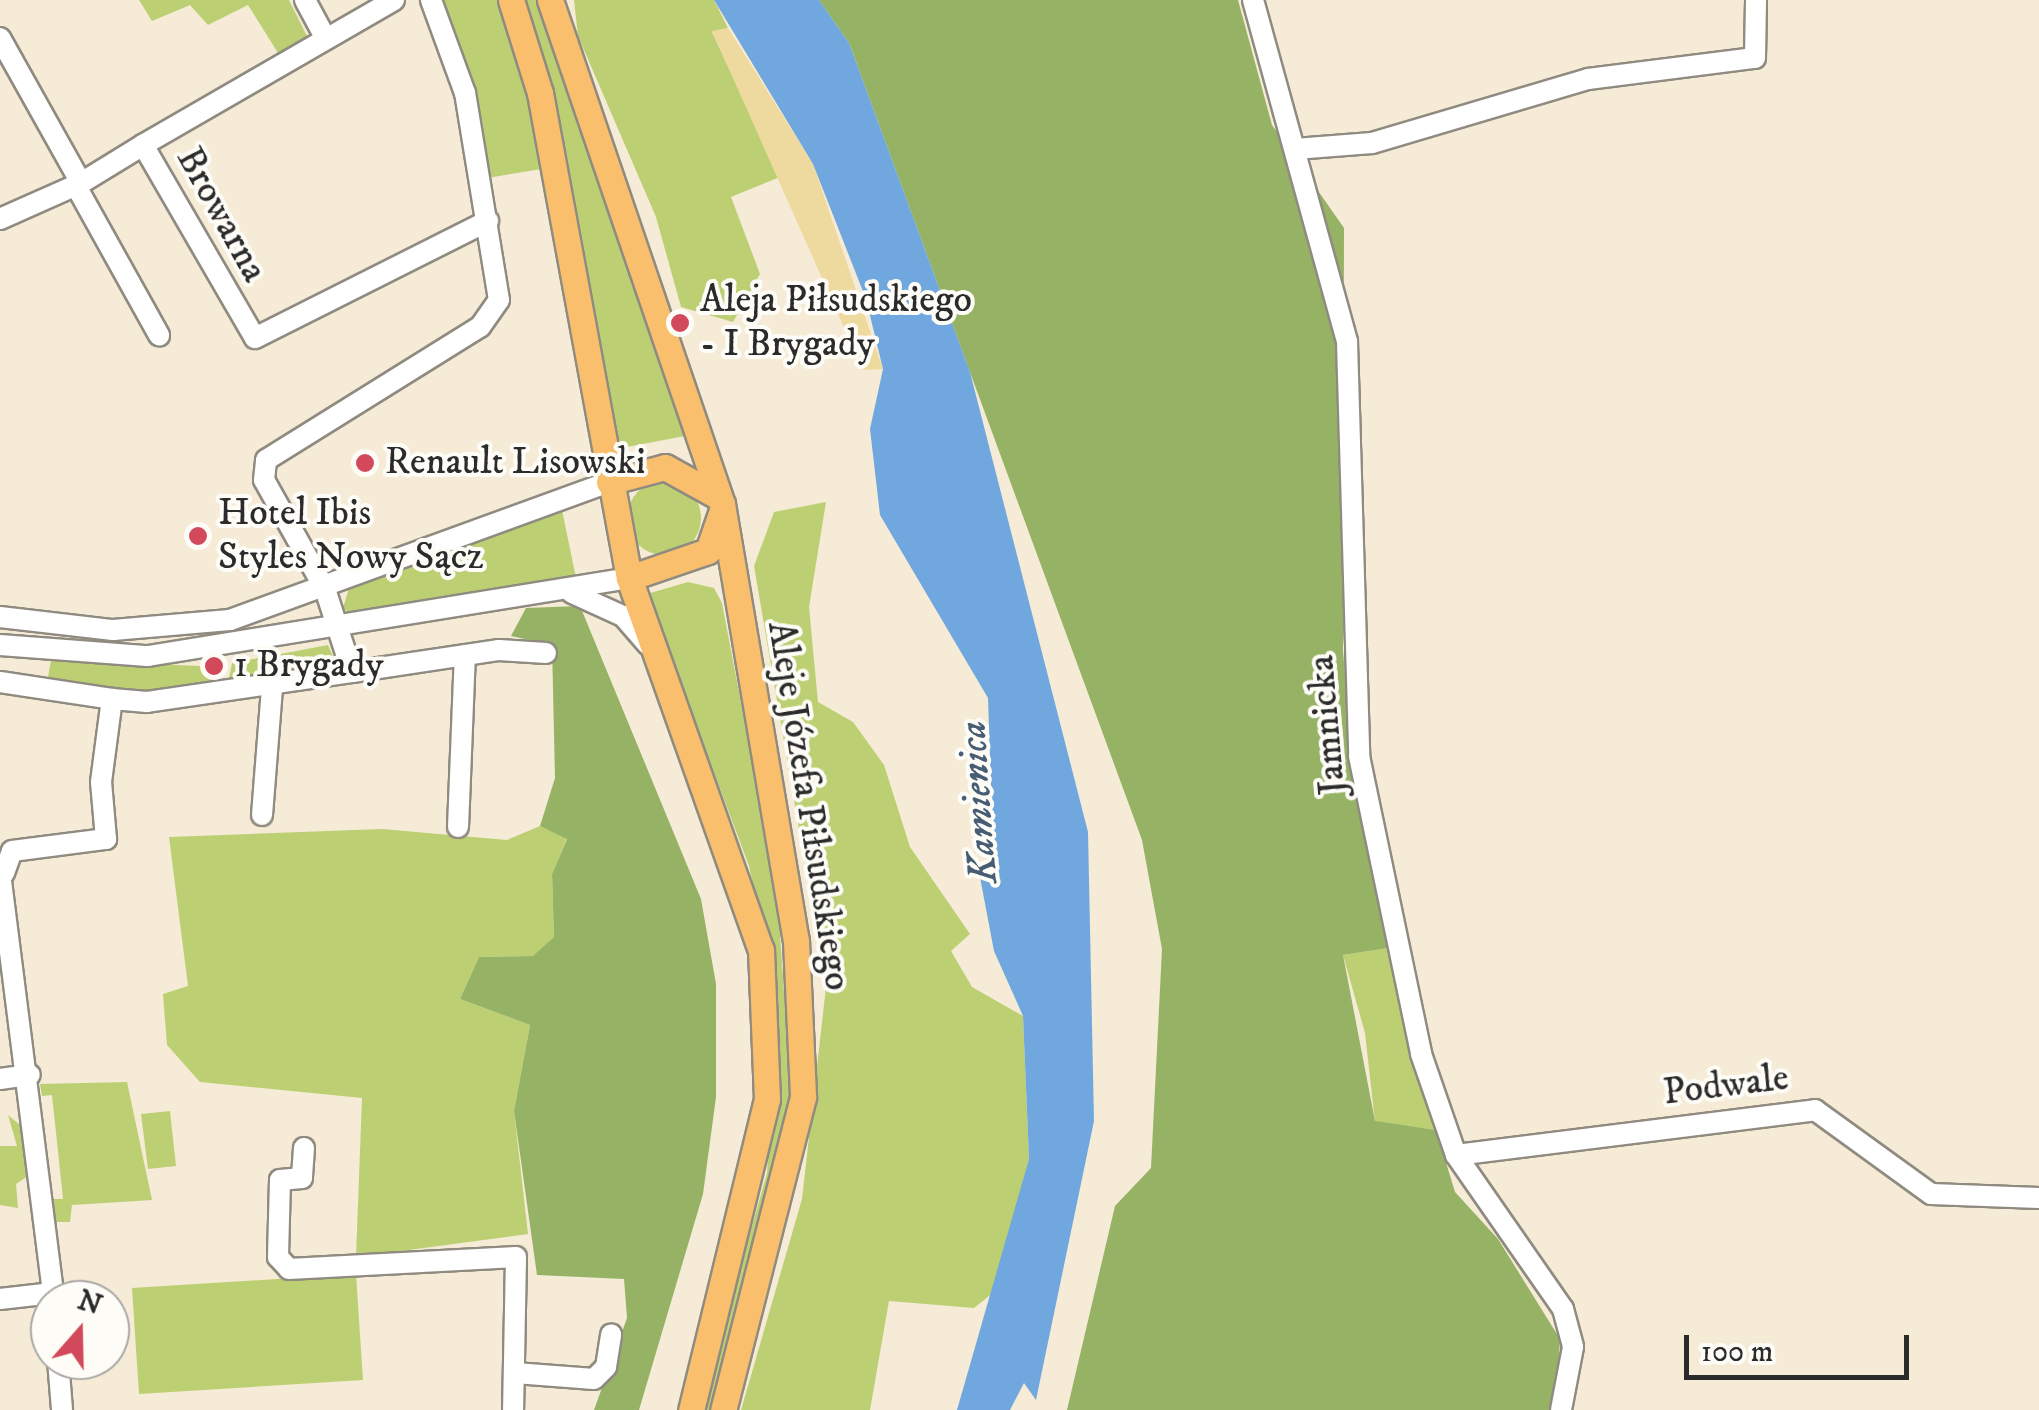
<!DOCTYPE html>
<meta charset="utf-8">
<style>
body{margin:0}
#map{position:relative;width:2039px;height:1410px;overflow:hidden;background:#f5ebd6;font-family:"IM FELL DW Pica",serif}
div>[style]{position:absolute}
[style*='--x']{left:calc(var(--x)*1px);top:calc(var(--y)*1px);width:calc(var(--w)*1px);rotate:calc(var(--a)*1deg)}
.green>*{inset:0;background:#bcd073}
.round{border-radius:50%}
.forest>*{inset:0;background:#95b265}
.sand>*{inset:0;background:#eeda9e}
.water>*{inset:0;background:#70a7de}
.roads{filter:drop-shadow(2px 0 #908b80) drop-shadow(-2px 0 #908b80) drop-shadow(0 2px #908b80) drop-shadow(0 -2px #908b80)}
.minor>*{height:20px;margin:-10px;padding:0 10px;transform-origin:10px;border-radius:10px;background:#fff}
.major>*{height:25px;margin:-12.5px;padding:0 12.5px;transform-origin:12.5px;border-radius:12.5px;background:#f9bf6d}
.dots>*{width:28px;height:28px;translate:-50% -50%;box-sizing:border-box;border:5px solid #fdfcf7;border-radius:50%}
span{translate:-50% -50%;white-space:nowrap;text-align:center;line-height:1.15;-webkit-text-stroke:8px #fdfcf7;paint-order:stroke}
.street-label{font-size:38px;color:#2b2b2b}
.poi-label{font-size:38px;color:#2b2b2b}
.left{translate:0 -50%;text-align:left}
.water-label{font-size:40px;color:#475d73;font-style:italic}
.north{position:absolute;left:30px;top:1280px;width:100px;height:100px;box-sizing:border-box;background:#fdfcf7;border:2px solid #a9a8a5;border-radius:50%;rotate:20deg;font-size:28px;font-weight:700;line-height:40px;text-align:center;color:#2b2b2b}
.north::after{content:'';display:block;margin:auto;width:35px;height:45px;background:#d1495b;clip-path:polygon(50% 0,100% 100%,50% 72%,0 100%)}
.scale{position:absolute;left:1684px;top:1335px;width:225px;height:45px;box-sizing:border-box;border:5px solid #2b2b2b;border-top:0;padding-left:12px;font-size:30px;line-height:35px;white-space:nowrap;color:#2b2b2b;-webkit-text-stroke:8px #fdfcf7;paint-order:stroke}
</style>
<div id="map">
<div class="green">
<div style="clip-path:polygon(139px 0,289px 0,308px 38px,278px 53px,248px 5px,208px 25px,190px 5px,152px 21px)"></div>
<div style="clip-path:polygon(428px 0,506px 0,553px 167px,481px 179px)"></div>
<div style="clip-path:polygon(520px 0,537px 0,685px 436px,616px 449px,549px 88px)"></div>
<div style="clip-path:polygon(574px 0,714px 0,728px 28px,712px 32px,780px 177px,731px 197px,760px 274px,733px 322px,681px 307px,656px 217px,578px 36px)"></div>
<div class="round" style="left:627px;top:481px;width:74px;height:74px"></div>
<div style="clip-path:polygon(826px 502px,809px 607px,818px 702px,853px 722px,884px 765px,910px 847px,970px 934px,951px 951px,972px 987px,1023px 1016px,1029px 1159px,994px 1292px,974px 1308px,889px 1301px,870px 1410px,741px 1410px,802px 1199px,826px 987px,754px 566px,774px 512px)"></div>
<div style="clip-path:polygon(562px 510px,576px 578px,353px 616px,343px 608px,349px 588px)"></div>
<div style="clip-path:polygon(688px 582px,714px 588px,722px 603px,777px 892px,791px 1091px,782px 1165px,713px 1410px,700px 1410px,767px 1173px,777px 998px,749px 866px,647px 594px)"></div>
<div style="clip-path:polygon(328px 645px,337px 666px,228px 684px,232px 663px)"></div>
<div style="clip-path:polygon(51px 660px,201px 666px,219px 669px,222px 686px,135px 693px,47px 683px)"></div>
<div style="clip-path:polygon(540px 826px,567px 838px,552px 874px,554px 937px,534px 956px,479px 957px,460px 999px,530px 1025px,514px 1111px,528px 1234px,356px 1257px,362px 1098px,200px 1082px,167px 1045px,163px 994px,188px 986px,169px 837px,382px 829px,507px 840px)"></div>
<div style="clip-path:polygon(1388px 948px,1405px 1014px,1436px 1130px,1375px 1122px,1365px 1033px,1343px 955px)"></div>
<div style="clip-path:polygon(127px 1082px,152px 1200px,72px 1205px,70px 1222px,55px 1222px,51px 1199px,63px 1199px,52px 1095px,42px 1096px,40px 1084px)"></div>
<div style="clip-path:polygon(170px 1111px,176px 1166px,148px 1169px,141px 1114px)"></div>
<div style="clip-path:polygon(8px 1115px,27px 1131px,31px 1174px,16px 1184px,18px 1208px,0 1205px,0 1146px,17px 1146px)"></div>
<div style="clip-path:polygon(356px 1274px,363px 1380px,139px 1394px,132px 1288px)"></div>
</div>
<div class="forest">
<div style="clip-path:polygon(819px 0,1238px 0,1272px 125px,1344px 228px,1343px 651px,1355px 792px,1388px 948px,1343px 955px,1375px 1121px,1436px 1130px,1455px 1192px,1498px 1239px,1560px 1339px,1556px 1410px,1067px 1410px,1115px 1206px,1151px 1168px,1162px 949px,1142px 840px,849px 43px)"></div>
<div style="clip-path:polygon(580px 606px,701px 899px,716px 984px,716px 1097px,703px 1194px,639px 1410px,594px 1410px,627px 1318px,624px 1279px,537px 1275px,514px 1111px,530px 1025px,460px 999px,479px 957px,533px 956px,554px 937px,552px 874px,567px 839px,540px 826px,555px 778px,552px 645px,511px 636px,526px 608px)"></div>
</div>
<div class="sand">
<div style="clip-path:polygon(728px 28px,813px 164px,883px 369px,863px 370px,712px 31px)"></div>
</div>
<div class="water">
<div style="clip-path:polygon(714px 0,819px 0,849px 43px,970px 372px,1088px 832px,1094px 1121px,1036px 1400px,1024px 1383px,1010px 1410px,957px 1410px,1029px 1159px,1023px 1016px,994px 951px,979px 872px,993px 848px,988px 698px,880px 515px,870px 429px,883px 369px,866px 299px,813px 164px)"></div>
</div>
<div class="roads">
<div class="minor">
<div style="--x:305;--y:0;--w:44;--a:61.7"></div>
<div style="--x:394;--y:0;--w:290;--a:150"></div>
<div style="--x:143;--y:145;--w:223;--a:59.9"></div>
<div style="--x:255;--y:338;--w:261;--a:-26.7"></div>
<div style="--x:1253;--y:0;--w:355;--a:74.6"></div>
<div style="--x:1347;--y:342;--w:414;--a:88.3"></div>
<div style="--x:1359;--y:756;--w:304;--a:78.2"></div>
<div style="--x:1421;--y:1054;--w:107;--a:70.9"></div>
<div style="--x:1456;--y:1155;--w:188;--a:55.2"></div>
<div style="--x:1563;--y:1309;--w:39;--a:75"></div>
<div style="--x:1573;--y:1347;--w:64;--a:100.8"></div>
<div style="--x:0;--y:38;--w:166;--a:60.8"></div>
<div style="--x:81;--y:183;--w:73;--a:-31.5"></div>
<div style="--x:1295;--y:149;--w:77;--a:-4.5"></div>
<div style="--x:1372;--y:143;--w:225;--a:-16.5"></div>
<div style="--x:1588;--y:79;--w:168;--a:-7.2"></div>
<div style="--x:1755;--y:58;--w:58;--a:-89"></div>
<div style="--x:76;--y:186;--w:171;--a:60.9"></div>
<div style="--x:0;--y:219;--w:89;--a:-24"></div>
<div style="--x:572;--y:593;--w:56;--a:24.3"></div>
<div style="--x:623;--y:616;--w:38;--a:49"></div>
<div style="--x:0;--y:617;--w:114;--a:6.6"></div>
<div style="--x:113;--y:630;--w:117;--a:-4.9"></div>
<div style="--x:230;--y:620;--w:403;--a:-20"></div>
<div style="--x:0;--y:645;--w:148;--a:4.3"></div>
<div style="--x:148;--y:656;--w:487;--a:-9.2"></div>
<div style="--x:352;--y:672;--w:149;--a:-8.5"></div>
<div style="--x:499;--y:650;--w:47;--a:3.7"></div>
<div style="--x:0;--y:682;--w:113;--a:8.6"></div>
<div style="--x:262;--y:815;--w:128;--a:-85.5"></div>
<div style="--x:458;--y:827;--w:172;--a:-87.7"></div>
<div style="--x:0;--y:873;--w:430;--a:82.8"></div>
<div style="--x:4;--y:873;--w:23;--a:-70"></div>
<div style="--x:12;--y:851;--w:95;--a:-7.3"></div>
<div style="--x:106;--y:839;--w:57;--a:-95"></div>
<div style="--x:101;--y:782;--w:84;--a:-82.5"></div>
<div style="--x:112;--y:699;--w:35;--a:5"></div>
<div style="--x:147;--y:702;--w:207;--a:-8.3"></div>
<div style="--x:352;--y:672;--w:87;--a:-108"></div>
<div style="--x:325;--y:589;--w:125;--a:-119.2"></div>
<div style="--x:264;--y:480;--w:20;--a:-84"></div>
<div style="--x:266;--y:460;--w:252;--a:-31.9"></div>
<div style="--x:480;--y:327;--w:33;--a:-55"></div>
<div style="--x:499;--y:300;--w:210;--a:-99.3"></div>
<div style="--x:465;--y:93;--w:99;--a:-110.1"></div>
<div style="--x:0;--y:1079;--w:30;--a:-8"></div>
<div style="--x:304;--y:1148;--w:30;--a:94"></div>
<div style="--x:302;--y:1178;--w:22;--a:175"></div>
<div style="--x:280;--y:1180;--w:77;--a:91.5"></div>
<div style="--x:278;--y:1257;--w:16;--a:47"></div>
<div style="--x:289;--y:1269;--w:227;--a:-3"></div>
<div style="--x:516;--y:1257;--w:153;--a:91.1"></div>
<div style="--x:1456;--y:1155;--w:362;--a:-7.1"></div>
<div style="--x:1815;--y:1110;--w:143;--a:35.9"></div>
<div style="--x:1931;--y:1194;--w:108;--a:2.1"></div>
<div style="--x:0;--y:1299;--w:53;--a:-6.5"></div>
<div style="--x:58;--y:1360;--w:50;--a:85.4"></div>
<div style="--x:515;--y:1373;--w:79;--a:4.3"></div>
<div style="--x:594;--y:1379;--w:17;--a:-45"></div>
<div style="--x:606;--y:1367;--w:33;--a:-81"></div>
</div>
<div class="major">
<div style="--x:511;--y:0;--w:97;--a:72.7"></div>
<div style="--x:540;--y:93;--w:493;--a:79.6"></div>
<div style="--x:629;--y:578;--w:395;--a:70.5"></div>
<div style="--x:761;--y:950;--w:149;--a:87.7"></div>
<div style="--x:767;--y:1099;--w:320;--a:103.7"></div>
<div style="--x:550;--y:0;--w:533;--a:71.16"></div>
<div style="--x:722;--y:504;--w:443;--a:80.4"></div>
<div style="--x:796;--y:941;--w:156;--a:87.4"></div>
<div style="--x:803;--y:1097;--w:323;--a:104.3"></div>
<div style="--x:609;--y:482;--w:58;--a:-15"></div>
<div style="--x:665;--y:467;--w:60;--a:29.1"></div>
<div style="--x:629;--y:578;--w:83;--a:-18.9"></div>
<div style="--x:708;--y:551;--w:39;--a:-71"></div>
</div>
</div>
<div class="dots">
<div style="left:680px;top:323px;background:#d1495b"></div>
<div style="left:365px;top:463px;background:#d1495b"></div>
<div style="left:198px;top:536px;background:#d1495b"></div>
<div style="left:214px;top:666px;background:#d1495b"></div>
</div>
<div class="street-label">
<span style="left:221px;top:215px;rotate:61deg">Browarna</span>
<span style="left:1328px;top:725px;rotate:-95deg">Jamnicka</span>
<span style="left:808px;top:806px;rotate:81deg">Aleje Józefa Piłsudskiego</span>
<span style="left:1726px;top:1086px;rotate:-7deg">Podwale</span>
</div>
<div class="poi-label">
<span class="left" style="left:700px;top:323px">Aleja Piłsudskiego<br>- I Brygady</span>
<span class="left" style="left:385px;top:463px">Renault Lisowski</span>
<span class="left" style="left:218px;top:536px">Hotel Ibis<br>Styles Nowy Sącz</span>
<span class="left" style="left:234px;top:666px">1 Brygady</span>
</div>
<div class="water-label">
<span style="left:979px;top:802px;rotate:-94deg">Kamienica</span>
</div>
<div class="north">N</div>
<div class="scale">100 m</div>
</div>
